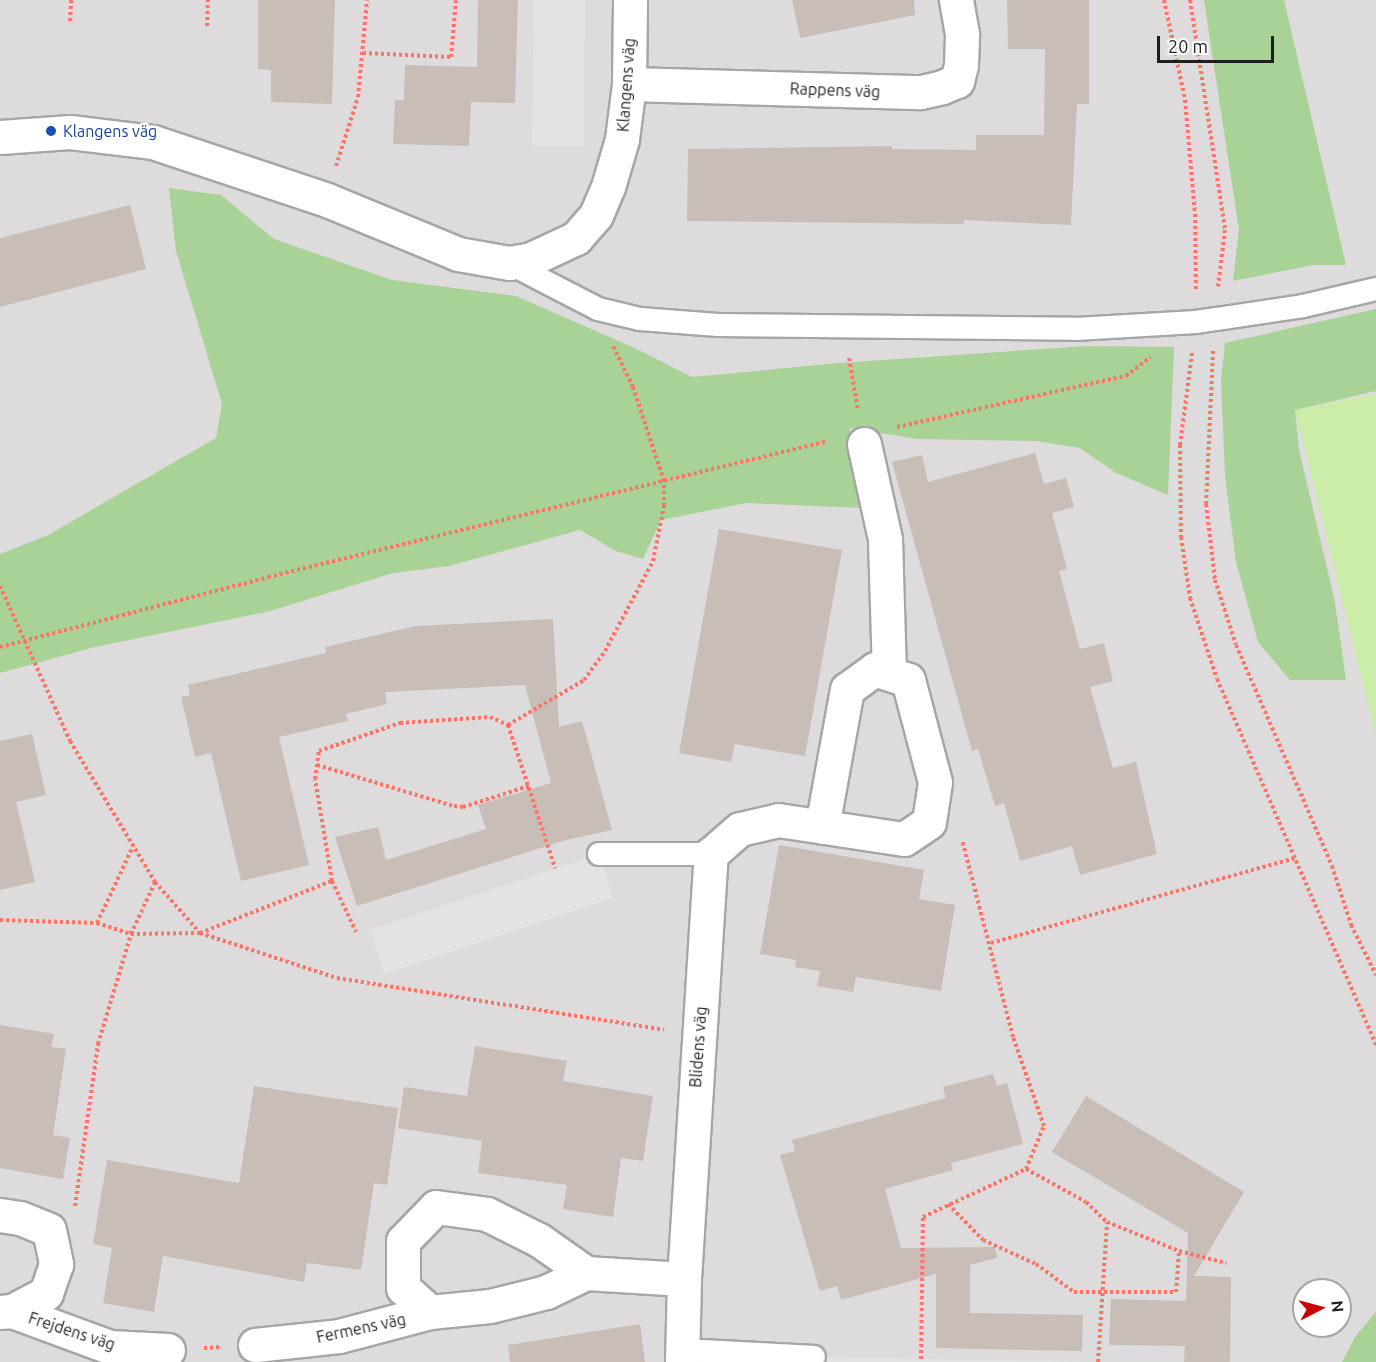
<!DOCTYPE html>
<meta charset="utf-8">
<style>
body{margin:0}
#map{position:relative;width:1376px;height:1362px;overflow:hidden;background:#f0ece4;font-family:Ubuntu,sans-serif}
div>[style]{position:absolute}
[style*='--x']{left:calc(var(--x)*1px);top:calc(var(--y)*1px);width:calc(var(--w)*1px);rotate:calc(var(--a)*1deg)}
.residential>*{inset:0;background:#dddbdb}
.grass>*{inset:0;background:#cbeda7}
.forest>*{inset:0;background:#a9d296}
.parking>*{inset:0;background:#e3e3e3}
.building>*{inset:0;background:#c8beb7}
.path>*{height:4px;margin-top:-2px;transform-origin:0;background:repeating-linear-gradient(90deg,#ff7366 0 3px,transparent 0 6px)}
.roads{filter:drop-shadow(2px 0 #a6a6a6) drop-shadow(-2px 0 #a6a6a6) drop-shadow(0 2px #a6a6a6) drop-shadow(0 -2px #a6a6a6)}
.lane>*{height:22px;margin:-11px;padding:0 11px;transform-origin:11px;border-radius:11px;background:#fff}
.street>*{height:33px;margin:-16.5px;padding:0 16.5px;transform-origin:16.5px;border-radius:16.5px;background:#fff}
.dots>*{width:16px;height:16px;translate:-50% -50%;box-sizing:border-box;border:3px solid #fff;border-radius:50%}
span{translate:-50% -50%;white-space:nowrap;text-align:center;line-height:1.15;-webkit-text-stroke:5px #fff;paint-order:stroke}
.street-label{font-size:16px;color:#1f1f1f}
.transit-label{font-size:16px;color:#164399}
.left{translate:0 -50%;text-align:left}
.north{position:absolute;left:1292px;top:1278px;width:60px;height:60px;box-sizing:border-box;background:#fff;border:2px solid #a5a5a5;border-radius:50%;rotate:84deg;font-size:16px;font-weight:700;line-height:24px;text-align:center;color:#1f1f1f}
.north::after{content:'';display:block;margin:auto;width:21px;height:27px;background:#cd0004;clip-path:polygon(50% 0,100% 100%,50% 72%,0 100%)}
.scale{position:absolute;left:1157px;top:36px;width:117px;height:27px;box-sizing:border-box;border:3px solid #1f1f1f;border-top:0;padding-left:8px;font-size:18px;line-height:21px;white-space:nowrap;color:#1f1f1f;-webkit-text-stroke:4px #fff;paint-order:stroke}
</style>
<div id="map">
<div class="residential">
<div style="clip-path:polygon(evenodd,0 0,1376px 0,1376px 1362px,0 1362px,0 0,1304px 1290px,1340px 1290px,1340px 1326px,1304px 1326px,1304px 1290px)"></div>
</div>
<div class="grass">
<div style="clip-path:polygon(1376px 394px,1376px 736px,1295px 410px)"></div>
</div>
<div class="forest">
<div style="clip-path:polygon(1204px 0,1284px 0,1346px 265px,1313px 265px,1233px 281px,1239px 230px)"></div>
<div style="clip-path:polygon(169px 188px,221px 195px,274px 239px,392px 280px,516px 296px,639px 350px,692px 377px,839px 363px,1087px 346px,1174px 347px,1168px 495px,1116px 473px,1080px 448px,1036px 441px,917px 439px,850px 428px,863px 508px,746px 503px,661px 520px,643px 559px,616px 551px,580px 530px,449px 566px,393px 573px,270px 611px,95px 647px,0 673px,0 554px,48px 535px,216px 438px,222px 404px,176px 251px)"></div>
<div style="clip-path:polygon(1376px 309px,1376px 391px,1295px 410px,1299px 450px,1335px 602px,1346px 680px,1290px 680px,1258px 642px,1236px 562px,1225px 476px,1221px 380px,1225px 343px)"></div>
<div style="clip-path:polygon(1376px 1312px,1376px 1362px,1342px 1362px,1355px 1337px)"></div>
</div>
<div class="parking">
<div style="clip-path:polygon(534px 0,585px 0,584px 146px,532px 146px)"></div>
<div style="clip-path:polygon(599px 854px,613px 898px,384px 974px,370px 930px)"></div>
<div style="clip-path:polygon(814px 1357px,1109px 1362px,814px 1362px)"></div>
</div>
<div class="building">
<div style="clip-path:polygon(258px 0,335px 0,332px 104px,271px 102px,271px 70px,258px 69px)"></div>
<div style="clip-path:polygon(478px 0,518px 0,515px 103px,471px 102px,469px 146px,393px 144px,395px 100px,404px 100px,405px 65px,477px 67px)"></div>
<div style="clip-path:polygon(792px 0,914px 0,915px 15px,800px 38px)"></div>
<div style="clip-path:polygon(1007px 0,1089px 0,1089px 104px,1077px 104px,1071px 225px,964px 220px,964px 224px,687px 221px,688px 149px,892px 146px,892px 149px,976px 150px,976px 135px,1044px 135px,1045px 49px,1008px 49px)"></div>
<div style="clip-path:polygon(130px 205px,146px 269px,0 307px,0 238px)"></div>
<div style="clip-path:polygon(1035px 453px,1044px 484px,1066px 478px,1074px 507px,1052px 513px,1067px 569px,1059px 571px,1080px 649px,1104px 643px,1113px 681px,1090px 687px,1113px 768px,1136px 762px,1157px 854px,1080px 875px,1072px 846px,1020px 861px,1004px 803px,995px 806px,978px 749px,972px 751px,892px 462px,922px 455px,928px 482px)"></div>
<div style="clip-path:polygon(719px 529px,842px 550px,805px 756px,735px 744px,731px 762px,679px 753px)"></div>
<div style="clip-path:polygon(553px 619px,559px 727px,582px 721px,612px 830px,566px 840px,357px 906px,335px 837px,378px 827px,386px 860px,486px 829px,478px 805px,551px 783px,525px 685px,385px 692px,387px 704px,346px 714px,348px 721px,279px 737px,309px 865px,241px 881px,211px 753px,195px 757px,181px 697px,190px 695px,188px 685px,326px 653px,325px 647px,416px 626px)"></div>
<div style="clip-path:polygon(32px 734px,46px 795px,16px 802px,35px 882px,0 890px,0 741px)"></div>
<div style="clip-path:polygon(779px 845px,924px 870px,919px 899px,955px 905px,941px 991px,856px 977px,853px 992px,817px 986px,820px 971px,795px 967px,796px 960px,760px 954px)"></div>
<div style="clip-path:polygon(0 1025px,54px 1034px,51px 1047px,66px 1049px,53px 1135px,70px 1138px,63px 1179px,0 1168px)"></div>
<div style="clip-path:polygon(475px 1046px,567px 1061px,563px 1081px,653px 1096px,643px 1161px,621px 1158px,613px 1217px,563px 1209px,567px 1185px,478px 1173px,482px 1141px,398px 1128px,404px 1087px,467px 1096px)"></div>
<div style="clip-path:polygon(993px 1074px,997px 1086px,1007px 1083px,1023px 1144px,951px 1163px,953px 1170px,885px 1189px,901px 1248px,995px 1247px,997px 1258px,970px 1265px,970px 1313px,1083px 1315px,1082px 1351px,936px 1348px,936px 1274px,841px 1300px,837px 1286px,820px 1291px,780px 1155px,795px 1151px,792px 1140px,946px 1098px,943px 1087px)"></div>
<div style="clip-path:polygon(254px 1086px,398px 1108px,387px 1185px,374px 1183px,361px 1270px,307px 1263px,304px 1282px,163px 1256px,154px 1312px,103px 1303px,112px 1248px,93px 1244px,107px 1160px,239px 1183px)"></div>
<div style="clip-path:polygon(1086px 1096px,1244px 1192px,1194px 1276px,1231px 1277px,1230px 1362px,1184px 1362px,1185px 1346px,1109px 1345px,1111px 1299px,1186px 1301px,1188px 1233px,1052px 1152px)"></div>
<div style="clip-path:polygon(640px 1324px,645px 1362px,510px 1362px,508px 1345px)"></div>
</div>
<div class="path">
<div style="--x:1164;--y:0;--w:102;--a:78.1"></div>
<div style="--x:1185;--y:100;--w:114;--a:85"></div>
<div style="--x:1195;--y:214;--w:77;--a:89.3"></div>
<div style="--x:1190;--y:0;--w:233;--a:81.3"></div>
<div style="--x:1225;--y:230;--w:57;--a:97"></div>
<div style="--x:70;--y:21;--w:21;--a:-87"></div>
<div style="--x:207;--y:26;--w:26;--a:-88"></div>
<div style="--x:363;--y:53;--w:88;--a:2.6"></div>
<div style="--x:451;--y:57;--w:57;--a:-85"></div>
<div style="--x:336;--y:166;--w:72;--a:-72.3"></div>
<div style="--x:358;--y:97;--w:97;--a:-84.7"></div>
<div style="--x:1213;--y:351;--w:153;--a:92.6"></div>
<div style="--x:1206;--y:504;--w:77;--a:83.2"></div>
<div style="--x:1215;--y:580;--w:68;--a:72.1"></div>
<div style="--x:1236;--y:645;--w:241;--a:66.5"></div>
<div style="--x:1332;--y:866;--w:62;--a:72.1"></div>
<div style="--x:1351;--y:925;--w:56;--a:63.4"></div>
<div style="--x:1192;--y:353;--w:93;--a:97.4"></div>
<div style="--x:1180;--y:445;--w:92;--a:89.4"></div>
<div style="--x:1181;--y:537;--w:62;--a:81.6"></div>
<div style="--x:1190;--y:598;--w:85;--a:71.6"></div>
<div style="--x:1217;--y:679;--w:399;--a:66.5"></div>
<div style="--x:849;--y:358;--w:53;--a:80.2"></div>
<div style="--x:897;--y:427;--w:235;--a:-12.6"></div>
<div style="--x:1126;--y:376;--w:31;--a:-38"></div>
<div style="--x:0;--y:586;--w:170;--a:65.7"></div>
<div style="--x:70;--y:741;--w:165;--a:58.9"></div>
<div style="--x:155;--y:882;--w:68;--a:48.6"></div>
<div style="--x:200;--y:933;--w:144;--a:18.2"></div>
<div style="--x:337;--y:978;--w:331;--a:9"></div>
<div style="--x:0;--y:647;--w:277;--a:-14.6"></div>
<div style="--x:268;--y:577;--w:576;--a:-13.65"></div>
<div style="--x:508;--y:725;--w:88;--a:-30.6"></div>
<div style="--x:584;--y:680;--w:36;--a:-54"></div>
<div style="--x:605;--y:651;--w:102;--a:-61.9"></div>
<div style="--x:653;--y:561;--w:56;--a:-78.7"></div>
<div style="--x:664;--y:506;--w:25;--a:-90"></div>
<div style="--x:664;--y:481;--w:99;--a:-108.3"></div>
<div style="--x:633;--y:387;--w:46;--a:-116"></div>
<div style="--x:317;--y:765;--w:143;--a:16.7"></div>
<div style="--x:454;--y:806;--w:9;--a:6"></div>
<div style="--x:463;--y:807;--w:69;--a:-17.7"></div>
<div style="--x:332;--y:881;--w:56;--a:64.8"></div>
<div style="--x:0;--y:920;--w:97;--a:1.8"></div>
<div style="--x:97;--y:923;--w:36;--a:18"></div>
<div style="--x:131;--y:934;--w:69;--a:-0.8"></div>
<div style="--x:200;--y:933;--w:142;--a:-21.5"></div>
<div style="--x:332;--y:881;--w:103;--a:-99.5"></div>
<div style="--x:315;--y:779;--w:28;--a:-82"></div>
<div style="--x:319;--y:751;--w:86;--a:-19.1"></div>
<div style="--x:400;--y:723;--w:90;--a:-3.8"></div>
<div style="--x:490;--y:717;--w:20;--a:24"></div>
<div style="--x:508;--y:725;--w:151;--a:71.8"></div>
<div style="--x:97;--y:923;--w:85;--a:-64.9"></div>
<div style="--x:991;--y:943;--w:316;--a:-15.6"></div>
<div style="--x:1026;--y:1169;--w:68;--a:28.8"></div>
<div style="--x:1086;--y:1202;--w:29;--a:44"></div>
<div style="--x:1107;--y:1222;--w:78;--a:21.9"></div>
<div style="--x:1179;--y:1251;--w:49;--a:14.3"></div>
<div style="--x:948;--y:1204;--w:50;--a:45.8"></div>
<div style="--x:983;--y:1240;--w:58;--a:24.4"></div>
<div style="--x:1036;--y:1264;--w:47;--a:36.4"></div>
<div style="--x:1074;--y:1292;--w:102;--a:0"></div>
<div style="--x:1176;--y:1292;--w:41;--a:-85.8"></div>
<div style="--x:75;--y:1206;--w:164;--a:-81.9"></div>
<div style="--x:98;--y:1044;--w:115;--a:-73.3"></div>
<div style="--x:131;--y:934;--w:57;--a:-65.2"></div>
<div style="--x:204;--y:1348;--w:17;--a:-3"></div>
<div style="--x:921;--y:1359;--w:142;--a:-89.2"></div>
<div style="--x:923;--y:1217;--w:114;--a:-25"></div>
<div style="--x:1026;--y:1169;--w:47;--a:-67.3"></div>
<div style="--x:1044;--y:1126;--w:94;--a:-109.2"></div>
<div style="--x:1013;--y:1037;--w:203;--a:-104.5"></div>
<div style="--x:1098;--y:1362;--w:140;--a:-86.3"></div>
</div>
<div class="roads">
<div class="lane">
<div style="--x:509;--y:263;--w:100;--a:27.3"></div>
<div style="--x:598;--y:309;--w:43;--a:13.4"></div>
<div style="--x:640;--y:319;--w:78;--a:4.4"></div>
<div style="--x:718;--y:325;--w:358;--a:0.6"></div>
<div style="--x:1076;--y:329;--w:120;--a:-3.3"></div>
<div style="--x:1196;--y:322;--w:108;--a:-8.5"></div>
<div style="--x:1303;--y:306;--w:75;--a:-13.1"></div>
<div style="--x:599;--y:854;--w:112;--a:0"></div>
<div style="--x:685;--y:1350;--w:129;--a:3.1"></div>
</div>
<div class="street">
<div style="--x:629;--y:84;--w:292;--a:1.6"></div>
<div style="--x:921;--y:92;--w:22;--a:-13"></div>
<div style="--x:942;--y:87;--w:16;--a:-22"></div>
<div style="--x:957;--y:81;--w:16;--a:-76"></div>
<div style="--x:961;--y:65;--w:31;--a:-88"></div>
<div style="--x:962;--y:34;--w:35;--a:-100"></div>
<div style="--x:0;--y:137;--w:70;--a:-4.1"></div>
<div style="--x:70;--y:132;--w:84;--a:6.9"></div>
<div style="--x:153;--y:142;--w:183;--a:18.4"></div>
<div style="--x:327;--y:200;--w:142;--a:22.4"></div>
<div style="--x:458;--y:254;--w:52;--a:10"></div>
<div style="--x:509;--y:263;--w:22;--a:-10"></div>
<div style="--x:531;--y:259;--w:50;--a:-25"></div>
<div style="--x:576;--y:238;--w:30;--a:-49"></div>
<div style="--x:596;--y:215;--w:30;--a:-67"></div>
<div style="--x:608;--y:187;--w:50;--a:-73.7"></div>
<div style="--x:622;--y:139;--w:55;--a:-82.7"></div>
<div style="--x:629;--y:84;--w:84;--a:-89.3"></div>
<div style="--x:864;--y:444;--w:97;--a:77.5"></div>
<div style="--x:885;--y:539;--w:134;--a:88.3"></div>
<div style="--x:0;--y:1215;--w:20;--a:9"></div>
<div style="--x:20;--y:1218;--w:31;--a:22"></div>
<div style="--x:49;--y:1230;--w:35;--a:78"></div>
<div style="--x:56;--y:1264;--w:31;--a:109"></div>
<div style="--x:46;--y:1293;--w:38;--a:152"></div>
<div style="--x:0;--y:1312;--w:12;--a:-5"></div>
<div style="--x:12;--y:1311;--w:104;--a:20.2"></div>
<div style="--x:110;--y:1347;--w:58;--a:3"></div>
<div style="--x:430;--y:1312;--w:36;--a:-138"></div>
<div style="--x:403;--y:1288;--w:47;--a:-90"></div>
<div style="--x:403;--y:1241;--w:47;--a:-45.9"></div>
<div style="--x:436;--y:1207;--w:51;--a:7.8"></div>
<div style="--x:487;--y:1214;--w:58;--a:26.6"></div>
<div style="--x:539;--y:1240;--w:57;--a:35.1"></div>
<div style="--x:255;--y:1345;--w:84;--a:-6.1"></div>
<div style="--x:339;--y:1336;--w:94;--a:-14.8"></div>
<div style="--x:430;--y:1312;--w:60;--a:-5.7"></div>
<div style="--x:490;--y:1306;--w:58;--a:-14"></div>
<div style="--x:546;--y:1292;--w:44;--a:-25.4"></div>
<div style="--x:586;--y:1273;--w:98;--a:3.5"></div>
<div style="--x:682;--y:1362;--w:83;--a:-88.6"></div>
<div style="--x:684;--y:1279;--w:426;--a:-86.4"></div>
<div style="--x:711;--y:854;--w:38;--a:-41"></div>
<div style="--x:740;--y:829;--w:39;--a:-13"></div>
<div style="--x:778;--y:820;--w:127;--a:8.6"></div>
<div style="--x:904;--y:839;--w:30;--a:-34"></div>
<div style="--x:929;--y:822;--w:40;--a:-81.5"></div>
<div style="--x:935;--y:782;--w:106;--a:-104.8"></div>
<div style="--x:908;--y:680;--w:35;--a:-162"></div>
<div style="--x:875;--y:669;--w:34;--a:144"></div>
<div style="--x:847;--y:689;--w:140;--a:100.3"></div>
</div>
</div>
<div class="dots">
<div style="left:51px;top:131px;background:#1a4fb4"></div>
</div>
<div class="street-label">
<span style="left:626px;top:85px;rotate:-86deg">Klangens väg</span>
<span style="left:835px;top:90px;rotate:2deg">Rappens väg</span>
<span style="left:698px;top:1047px;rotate:-86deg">Blidens väg</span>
<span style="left:361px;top:1328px;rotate:-12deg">Fermens väg</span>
<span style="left:72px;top:1331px;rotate:18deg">Frejdens väg</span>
</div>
<div class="transit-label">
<span class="left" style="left:63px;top:131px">Klangens väg</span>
</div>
<div class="north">N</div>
<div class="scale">20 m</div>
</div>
